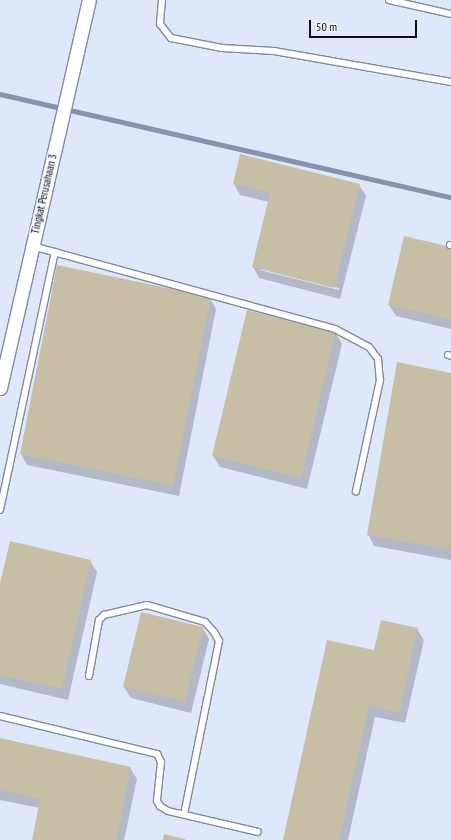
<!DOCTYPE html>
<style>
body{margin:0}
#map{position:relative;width:451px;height:840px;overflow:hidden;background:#dfe7fb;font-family:"PT Sans Narrow",sans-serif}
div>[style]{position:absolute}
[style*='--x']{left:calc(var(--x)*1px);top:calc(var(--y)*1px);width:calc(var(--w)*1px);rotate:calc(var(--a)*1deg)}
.shadow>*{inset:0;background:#0003}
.stream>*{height:4.5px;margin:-2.25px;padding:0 2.25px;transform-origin:2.25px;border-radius:2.25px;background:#8791ac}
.building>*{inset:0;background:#c6bfa6}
.roads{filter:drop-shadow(1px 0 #80899f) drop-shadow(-1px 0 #80899f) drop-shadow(0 1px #80899f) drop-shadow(0 -1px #80899f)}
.lane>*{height:6px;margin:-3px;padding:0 3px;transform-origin:3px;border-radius:3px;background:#fff}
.street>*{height:13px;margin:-6.5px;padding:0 6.5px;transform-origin:6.5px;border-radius:6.5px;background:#fff}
span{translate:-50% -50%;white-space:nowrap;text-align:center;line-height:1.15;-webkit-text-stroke:3px #f1f5fe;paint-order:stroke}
.street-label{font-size:11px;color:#0b0e16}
.scale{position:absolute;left:309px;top:20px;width:108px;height:18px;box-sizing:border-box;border:2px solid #0b0e16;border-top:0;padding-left:5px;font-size:12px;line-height:14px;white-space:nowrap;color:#0b0e16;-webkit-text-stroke:3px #f1f5fe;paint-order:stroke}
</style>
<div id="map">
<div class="shadow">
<div style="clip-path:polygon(evenodd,234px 184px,359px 185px,366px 196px,340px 299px,259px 278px,253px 267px,269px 202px,240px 195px,234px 184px,260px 268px,339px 288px,339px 290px,260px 270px,260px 268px)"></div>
<div style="clip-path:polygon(451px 248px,451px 329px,396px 316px,389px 305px)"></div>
<div style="clip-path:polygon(210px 298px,216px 309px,179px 496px,27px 465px,21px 454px)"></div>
<div style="clip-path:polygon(335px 332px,342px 344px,307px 489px,220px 467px,213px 456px)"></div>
<div style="clip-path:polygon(398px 363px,451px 374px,451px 560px,374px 546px,368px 534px)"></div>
<div style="clip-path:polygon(90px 561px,97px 572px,68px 700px,0 684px,0 589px)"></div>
<div style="clip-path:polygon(142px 613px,203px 628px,209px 639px,191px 713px,131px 698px,124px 687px)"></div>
<div style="clip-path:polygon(417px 629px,424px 640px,405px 723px,375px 717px,348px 840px,284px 840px,375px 652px)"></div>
<div style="clip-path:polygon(0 740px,130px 768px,137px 779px,124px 840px,33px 840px,40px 808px,0 800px)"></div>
</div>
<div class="stream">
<div style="--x:0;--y:94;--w:463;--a:12.9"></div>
</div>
<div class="building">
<div style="clip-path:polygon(240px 154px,360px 184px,334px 288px,252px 267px,270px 193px,233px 184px)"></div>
<div style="clip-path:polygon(404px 236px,451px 247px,451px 320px,388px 305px)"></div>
<div style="clip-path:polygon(57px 265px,211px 297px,173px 486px,20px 454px)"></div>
<div style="clip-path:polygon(247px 310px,336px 331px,301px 478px,212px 456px)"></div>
<div style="clip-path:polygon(397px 362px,451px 373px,451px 550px,367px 535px)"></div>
<div style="clip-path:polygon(10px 541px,91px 560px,62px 689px,0 675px,0 584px)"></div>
<div style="clip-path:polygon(141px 612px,203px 627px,185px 702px,123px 687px)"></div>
<div style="clip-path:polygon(381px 620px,418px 628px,399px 713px,369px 706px,339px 840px,283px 840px,327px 640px,374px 650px)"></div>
<div style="clip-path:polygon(0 738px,131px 767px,116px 840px,32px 840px,40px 799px,0 790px)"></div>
<div style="clip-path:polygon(164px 834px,185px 839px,185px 840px,163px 840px)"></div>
</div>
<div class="roads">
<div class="lane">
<div style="--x:162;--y:0;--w:24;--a:95"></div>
<div style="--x:160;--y:24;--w:18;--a:52"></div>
<div style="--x:171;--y:38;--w:52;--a:11.1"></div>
<div style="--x:222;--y:48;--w:52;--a:3.3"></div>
<div style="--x:274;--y:51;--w:180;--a:9.9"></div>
<div style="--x:389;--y:0;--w:64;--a:12.7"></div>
<div style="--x:450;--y:245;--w:1;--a:0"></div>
<div style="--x:32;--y:246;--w:314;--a:15.3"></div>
<div style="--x:335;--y:329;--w:38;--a:28"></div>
<div style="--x:369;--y:347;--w:15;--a:53"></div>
<div style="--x:378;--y:359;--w:21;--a:85"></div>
<div style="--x:380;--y:380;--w:114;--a:102.2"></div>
<div style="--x:448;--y:355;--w:3;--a:18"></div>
<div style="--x:0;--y:510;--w:264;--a:-78"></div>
<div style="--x:89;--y:676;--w:57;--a:-79.9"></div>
<div style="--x:99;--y:620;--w:7;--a:-45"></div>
<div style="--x:104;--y:615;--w:44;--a:-13.1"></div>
<div style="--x:147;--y:605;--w:60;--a:16.3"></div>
<div style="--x:205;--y:622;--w:13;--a:48"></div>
<div style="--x:214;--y:632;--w:10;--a:61"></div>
<div style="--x:219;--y:641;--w:177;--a:101.4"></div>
<div style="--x:0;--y:716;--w:162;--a:13.6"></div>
<div style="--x:157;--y:754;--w:9;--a:63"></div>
<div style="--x:161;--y:762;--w:39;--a:96"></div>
<div style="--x:157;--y:801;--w:6;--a:59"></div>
<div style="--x:160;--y:806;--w:9;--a:32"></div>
<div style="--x:168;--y:811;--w:92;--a:13.1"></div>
</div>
<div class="street">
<div style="--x:0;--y:388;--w:398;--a:-77.1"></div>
</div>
</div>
<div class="street-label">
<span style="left:44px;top:194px;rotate:-77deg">Tingkat Perusahaan 3</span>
</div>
<div class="scale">50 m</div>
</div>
